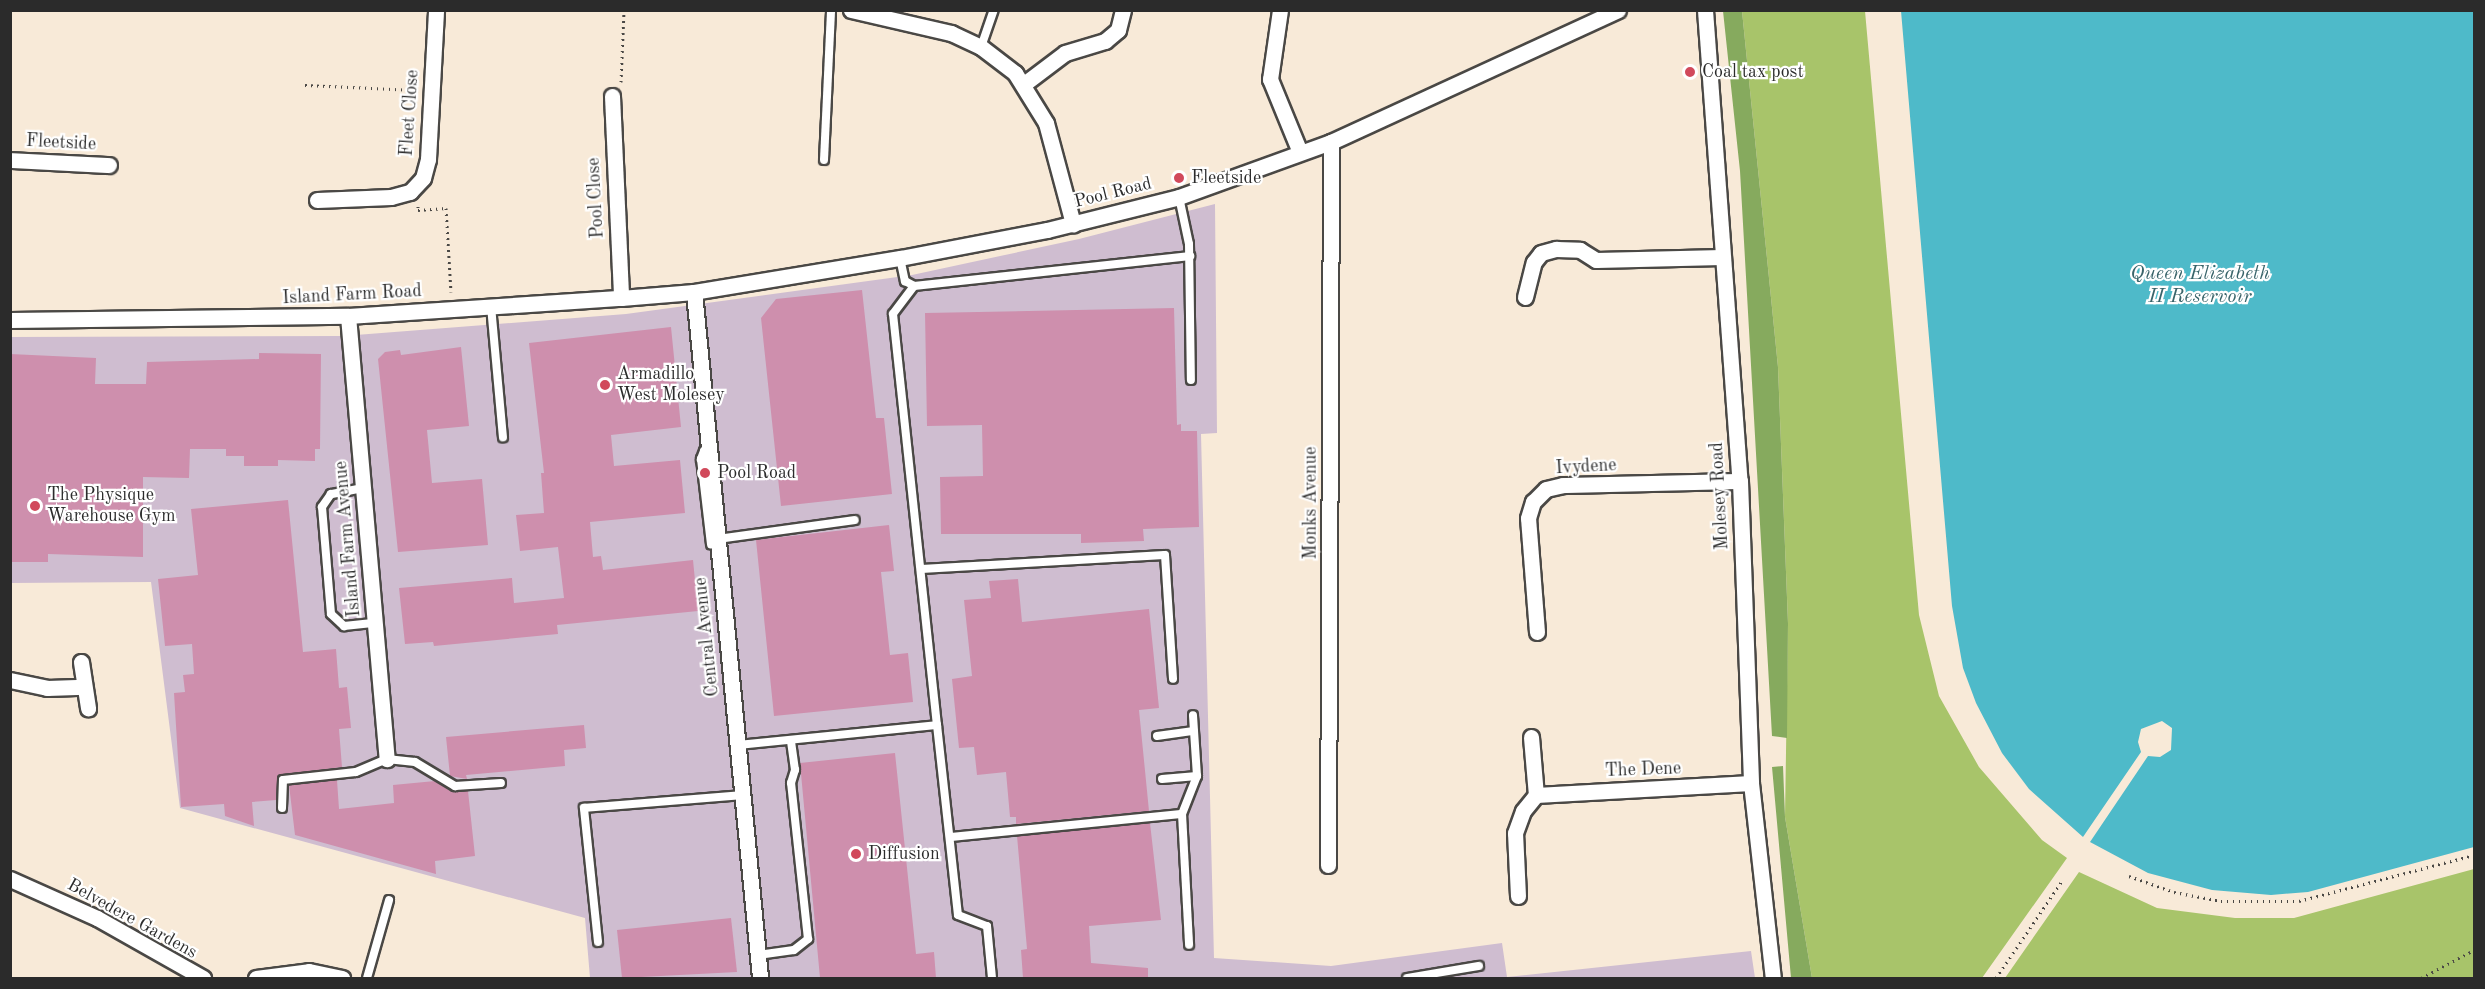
<!DOCTYPE html>
<style>
body{margin:0}
#map{position:relative;width:2485px;height:989px;overflow:hidden;background:#f8ead8;font-family:"Old Standard TT",serif}
div>[style]{position:absolute}
[style*='--x']{left:calc(var(--x)*1px);top:calc(var(--y)*1px);width:calc(var(--w)*1px);rotate:calc(var(--a)*1deg)}
.industrial>*{inset:0;background:#cfbdd0}
.green>*{inset:0;background:#a8c46a}
.forest>*{inset:0;background:#86aa5e}
.water>*{inset:0;background:#4ebac9}
.building>*{inset:0;background:#ce8fad}
.path>*{height:3px;margin-top:-1.5px;transform-origin:0;background:repeating-linear-gradient(90deg,#4a4845 0 1.5px,transparent 0 6px)}
.roads{filter:drop-shadow(2px 0 #4a4845) drop-shadow(-2px 0 #4a4845) drop-shadow(0 2px #4a4845) drop-shadow(0 -2px #4a4845)}
.lane>*{height:8px;margin:-4px;padding:0 4px;transform-origin:4px;border-radius:4px;background:#fff}
.street>*{height:15px;margin:-7.5px;padding:0 7.5px;transform-origin:7.5px;border-radius:7.5px;background:#fff}
.dots>*{width:16px;height:16px;translate:-50% -50%;box-sizing:border-box;border:3px solid #fff;border-radius:50%}
span{translate:-50% -50%;white-space:nowrap;text-align:center;line-height:1.15;-webkit-text-stroke:4.5px #fff;paint-order:stroke}
.poi-label{font-size:18px;color:#2b2b2b}
.left{translate:0 -50%;text-align:left}
.street-label{font-size:18px;color:#2b2b2b}
.water-label{font-size:20px;color:#39646a;font-style:italic}
.frame{position:absolute;inset:0;border:12px solid #2b2b2b;pointer-events:none}
</style>
<div id="map">
<div class="industrial">
<div style="clip-path:polygon(1215px 204px,1217px 433px,1201px 434px,1214px 958px,1331px 966px,1502px 943px,1507px 977px,1751px 951px,1755px 978px,590px 978px,585px 918px,180px 808px,151px 582px,11px 583px,10px 337px,343px 336px,626px 314px,912px 275px,1079px 239px)"></div>
</div>
<div class="green">
<div style="clip-path:polygon(1742px 11px,1865px 11px,1919px 615px,1939px 696px,1979px 767px,2042px 840px,2067px 858px,1982px 978px,1812px 978px,1785px 817px,1788px 623px,1778px 367px)"></div>
<div style="clip-path:polygon(2474px 869px,2474px 978px,2005px 978px,2079px 872px,2157px 908px,2235px 918px,2294px 918px)"></div>
</div>
<div class="forest">
<div style="clip-path:polygon(1723px 11px,1742px 11px,1778px 367px,1788px 623px,1787px 738px,1772px 736px,1740px 171px)"></div>
<div style="clip-path:polygon(1783px 766px,1785px 817px,1812px 978px,1791px 978px,1772px 767px)"></div>
</div>
<div class="water">
<div style="clip-path:polygon(1901px 11px,2474px 11px,2474px 847px,2308px 892px,2271px 895px,2212px 890px,2148px 873px,2090px 842px,2148px 756px,2160px 757px,2171px 750px,2172px 728px,2162px 721px,2141px 729px,2138px 742px,2141px 752px,2083px 837px,2029px 789px,2002px 753px,1976px 703px,1963px 668px,1952px 606px)"></div>
</div>
<div class="building">
<div style="clip-path:polygon(862px 290px,876px 418px,884px 418px,892px 494px,781px 506px,761px 318px,776px 299px)"></div>
<div style="clip-path:polygon(1174px 308px,1177px 425px,1181px 424px,1181px 431px,1197px 431px,1199px 527px,1143px 529px,1144px 541px,1081px 543px,1081px 534px,941px 534px,940px 477px,983px 476px,982px 425px,927px 426px,925px 313px)"></div>
<div style="clip-path:polygon(671px 327px,681px 427px,611px 435px,614px 466px,680px 460px,685px 513px,590px 522px,593px 557px,601px 556px,603px 570px,693px 560px,698px 611px,557px 625px,558px 634px,434px 646px,433px 642px,405px 644px,399px 588px,512px 578px,514px 603px,564px 598px,558px 547px,520px 551px,516px 515px,544px 513px,541px 473px,544px 473px,529px 343px)"></div>
<div style="clip-path:polygon(461px 347px,469px 426px,427px 430px,432px 483px,482px 479px,488px 545px,398px 552px,378px 359px,385px 352px,400px 350px,401px 355px)"></div>
<div style="clip-path:polygon(259px 353px,321px 354px,320px 449px,315px 449px,315px 461px,278px 460px,278px 466px,244px 466px,244px 456px,226px 456px,226px 449px,190px 449px,189px 478px,143px 477px,143px 557px,48px 554px,48px 562px,10px 562px,10px 354px,96px 358px,95px 384px,146px 384px,147px 362px,259px 359px)"></div>
<div style="clip-path:polygon(288px 500px,303px 652px,336px 649px,339px 688px,347px 687px,351px 728px,339px 729px,342px 767px,280px 775px,276px 800px,252px 802px,254px 826px,225px 816px,224px 804px,181px 807px,174px 693px,185px 692px,183px 675px,194px 674px,192px 644px,165px 646px,158px 579px,198px 575px,191px 509px)"></div>
<div style="clip-path:polygon(889px 525px,894px 571px,881px 572px,890px 655px,908px 653px,913px 702px,774px 716px,756px 540px)"></div>
<div style="clip-path:polygon(1018px 579px,1022px 622px,1149px 609px,1159px 708px,1139px 710px,1149px 811px,1016px 824px,1016px 817px,1010px 817px,1006px 772px,977px 775px,974px 747px,959px 748px,952px 679px,972px 676px,964px 600px,991px 598px,989px 581px)"></div>
<div style="clip-path:polygon(584px 725px,586px 748px,564px 750px,565px 766px,466px 775px,467px 779px,450px 776px,446px 737px)"></div>
<div style="clip-path:polygon(895px 753px,916px 954px,934px 952px,936px 978px,820px 978px,800px 763px)"></div>
<div style="clip-path:polygon(337px 780px,339px 809px,394px 803px,393px 785px,435px 781px,453px 791px,468px 791px,475px 856px,435px 861px,436px 874px,295px 835px,289px 785px)"></div>
<div style="clip-path:polygon(1150px 823px,1161px 920px,1089px 926px,1091px 963px,1148px 968px,1148px 978px,1023px 978px,1021px 950px,1027px 949px,1017px 836px)"></div>
<div style="clip-path:polygon(731px 918px,737px 972px,622px 978px,617px 930px)"></div>
</div>
<div class="path">
<div style="--x:621;--y:82;--w:72;--a:-87.6"></div>
<div style="--x:305;--y:85;--w:110;--a:2.6"></div>
<div style="--x:418;--y:206;--w:4;--a:90"></div>
<div style="--x:418;--y:210;--w:28;--a:-4"></div>
<div style="--x:446;--y:208;--w:84;--a:86.6"></div>
<div style="--x:2129;--y:876;--w:48;--a:19.6"></div>
<div style="--x:2174;--y:892;--w:48;--a:10.8"></div>
<div style="--x:2221;--y:901;--w:78;--a:0"></div>
<div style="--x:2299;--y:901;--w:181;--a:-14.7"></div>
<div style="--x:1996;--y:978;--w:117;--a:-55.8"></div>
<div style="--x:2421;--y:978;--w:60;--a:-27.8"></div>
</div>
<div class="roads">
<div class="lane">
<div style="--x:981;--y:47;--w:39;--a:-71"></div>
<div style="--x:824;--y:160;--w:150;--a:-87.3"></div>
<div style="--x:1179;--y:197;--w:48;--a:78"></div>
<div style="--x:1189;--y:244;--w:136;--a:89.2"></div>
<div style="--x:900;--y:258;--w:24;--a:78"></div>
<div style="--x:905;--y:281;--w:10;--a:29"></div>
<div style="--x:914;--y:286;--w:278;--a:-6.2"></div>
<div style="--x:914;--y:286;--w:35;--a:127"></div>
<div style="--x:893;--y:314;--w:413;--a:83.9"></div>
<div style="--x:937;--y:725;--w:191;--a:83.7"></div>
<div style="--x:958;--y:915;--w:31;--a:21"></div>
<div style="--x:987;--y:926;--w:52;--a:84.5"></div>
<div style="--x:491;--y:306;--w:132;--a:84.8"></div>
<div style="--x:709;--y:451;--w:5;--a:180"></div>
<div style="--x:704;--y:451;--w:9;--a:111"></div>
<div style="--x:701;--y:459;--w:86;--a:83.3"></div>
<div style="--x:363;--y:488;--w:33;--a:169"></div>
<div style="--x:331;--y:494;--w:16;--a:125"></div>
<div style="--x:322;--y:507;--w:107;--a:85.2"></div>
<div style="--x:331;--y:614;--w:18;--a:43"></div>
<div style="--x:344;--y:626;--w:31;--a:-6"></div>
<div style="--x:718;--y:539;--w:138;--a:-7.9"></div>
<div style="--x:921;--y:569;--w:244;--a:-3.3"></div>
<div style="--x:1165;--y:555;--w:124;--a:86.3"></div>
<div style="--x:1157;--y:736;--w:37;--a:-8"></div>
<div style="--x:737;--y:745;--w:201;--a:-5.7"></div>
<div style="--x:1162;--y:779;--w:35;--a:-5"></div>
<div style="--x:282;--y:808;--w:28;--a:-88"></div>
<div style="--x:283;--y:780;--w:73;--a:-6.3"></div>
<div style="--x:356;--y:772;--w:34;--a:-23"></div>
<div style="--x:387;--y:759;--w:28;--a:6"></div>
<div style="--x:415;--y:762;--w:47;--a:31"></div>
<div style="--x:455;--y:786;--w:46;--a:-3.7"></div>
<div style="--x:1182;--y:814;--w:41;--a:-68.5"></div>
<div style="--x:1197;--y:776;--w:61;--a:-93.8"></div>
<div style="--x:950;--y:837;--w:233;--a:-5.7"></div>
<div style="--x:1182;--y:814;--w:131;--a:86.9"></div>
<div style="--x:598;--y:942;--w:135;--a:-96"></div>
<div style="--x:584;--y:808;--w:159;--a:-4.7"></div>
<div style="--x:758;--y:955;--w:36;--a:-8"></div>
<div style="--x:794;--y:950;--w:18;--a:-38"></div>
<div style="--x:808;--y:939;--w:157;--a:-96.2"></div>
<div style="--x:791;--y:783;--w:14;--a:-73"></div>
<div style="--x:795;--y:770;--w:28;--a:-98"></div>
<div style="--x:367;--y:978;--w:81;--a:-74.2"></div>
<div style="--x:1407;--y:978;--w:73;--a:-9.5"></div>
</div>
<div class="street">
<div style="--x:851;--y:10;--w:103;--a:13"></div>
<div style="--x:951;--y:33;--w:33;--a:25"></div>
<div style="--x:981;--y:47;--w:43;--a:37.4"></div>
<div style="--x:1015;--y:73;--w:59;--a:58.2"></div>
<div style="--x:1046;--y:123;--w:105;--a:75"></div>
<div style="--x:1280;--y:10;--w:70;--a:98.2"></div>
<div style="--x:1270;--y:79;--w:79;--a:67.7"></div>
<div style="--x:1705;--y:10;--w:472;--a:85.8"></div>
<div style="--x:1740;--y:481;--w:302;--a:87.9"></div>
<div style="--x:1751;--y:783;--w:196;--a:83.6"></div>
<div style="--x:1024;--y:84;--w:51;--a:-37.1"></div>
<div style="--x:1065;--y:53;--w:42;--a:-16.7"></div>
<div style="--x:1105;--y:41;--w:17;--a:-40"></div>
<div style="--x:1118;--y:30;--w:21;--a:-76"></div>
<div style="--x:612;--y:96;--w:202;--a:87.4"></div>
<div style="--x:10;--y:160;--w:99;--a:2.9"></div>
<div style="--x:317;--y:200;--w:74;--a:-2.3"></div>
<div style="--x:391;--y:197;--w:20;--a:-15"></div>
<div style="--x:410;--y:192;--w:19;--a:-47"></div>
<div style="--x:423;--y:178;--w:20;--a:-75"></div>
<div style="--x:428;--y:159;--w:149;--a:-86.9"></div>
<div style="--x:694;--y:292;--w:689;--a:84.5"></div>
<div style="--x:1525;--y:297;--w:36;--a:-76"></div>
<div style="--x:1534;--y:262;--w:11;--a:-52"></div>
<div style="--x:1541;--y:253;--w:16;--a:-15"></div>
<div style="--x:1556;--y:249;--w:24;--a:2"></div>
<div style="--x:1580;--y:250;--w:19;--a:32"></div>
<div style="--x:1596;--y:260;--w:126;--a:-1.4"></div>
<div style="--x:348;--y:316;--w:445;--a:85"></div>
<div style="--x:10;--y:320;--w:338;--a:-0.7"></div>
<div style="--x:348;--y:316;--w:274;--a:-3.8"></div>
<div style="--x:621;--y:298;--w:73;--a:-4.7"></div>
<div style="--x:694;--y:292;--w:209;--a:-9.4"></div>
<div style="--x:900;--y:258;--w:150;--a:-10.8"></div>
<div style="--x:1047;--y:230;--w:136;--a:-14"></div>
<div style="--x:1179;--y:197;--w:162;--a:-19.9"></div>
<div style="--x:1331;--y:142;--w:316;--a:-24.7"></div>
<div style="--x:1537;--y:632;--w:114;--a:-94.5"></div>
<div style="--x:1528;--y:518;--w:17;--a:-73"></div>
<div style="--x:1533;--y:502;--w:18;--a:-45"></div>
<div style="--x:1546;--y:489;--w:17;--a:-13"></div>
<div style="--x:1563;--y:485;--w:177;--a:-1.3"></div>
<div style="--x:81;--y:662;--w:47;--a:81.3"></div>
<div style="--x:10;--y:680;--w:38;--a:12"></div>
<div style="--x:47;--y:688;--w:37;--a:-2"></div>
<div style="--x:1531;--y:737;--w:58;--a:85.1"></div>
<div style="--x:1536;--y:795;--w:215;--a:-3.2"></div>
<div style="--x:1328;--y:865;--w:723;--a:-89.76"></div>
<div style="--x:10;--y:879;--w:95;--a:24.1"></div>
<div style="--x:97;--y:918;--w:122;--a:29.5"></div>
<div style="--x:1518;--y:896;--w:63;--a:-92.7"></div>
<div style="--x:1515;--y:833;--w:23;--a:-70"></div>
<div style="--x:1523;--y:811;--w:21;--a:-51"></div>
<div style="--x:256;--y:978;--w:53;--a:-7.5"></div>
<div style="--x:309;--y:971;--w:34;--a:12"></div>
</div>
</div>
<div class="dots">
<div style="left:1690px;top:72px;background:#d1495b"></div>
<div style="left:1179px;top:178px;background:#d1495b"></div>
<div style="left:605px;top:385px;background:#d1495b"></div>
<div style="left:705px;top:473px;background:#d1495b"></div>
<div style="left:35px;top:506px;background:#d1495b"></div>
<div style="left:856px;top:854px;background:#d1495b"></div>
</div>
<div class="poi-label">
<span class="left" style="left:1702px;top:72px">Coal tax post</span>
<span class="left" style="left:1191px;top:178px">Fleetside</span>
<span class="left" style="left:617px;top:385px">Armadillo<br>West Molesey</span>
<span class="left" style="left:717px;top:473px">Pool Road</span>
<span class="left" style="left:47px;top:506px">The Physique<br>Warehouse Gym</span>
<span class="left" style="left:868px;top:854px">Diffusion</span>
</div>
<div class="street-label">
<span style="left:410px;top:113px;rotate:-86deg">Fleet Close</span>
<span style="left:61px;top:143px;rotate:3deg">Fleetside</span>
<span style="left:1113px;top:193px;rotate:-14deg">Pool Road</span>
<span style="left:596px;top:198px;rotate:-93deg">Pool Close</span>
<span style="left:352px;top:295px;rotate:-3deg">Island Farm Road</span>
<span style="left:1586px;top:467px;rotate:-3deg">Ivydene</span>
<span style="left:1720px;top:496px;rotate:-93deg">Molesey Road</span>
<span style="left:1311px;top:503px;rotate:-90deg">Monks Avenue</span>
<span style="left:348px;top:539px;rotate:-95deg">Island Farm Avenue</span>
<span style="left:707px;top:637px;rotate:-96deg">Central Avenue</span>
<span style="left:1643px;top:770px;rotate:-2deg">The Dene</span>
<span style="left:132px;top:919px;rotate:29deg">Belvedere Gardens</span>
</div>
<div class="water-label">
<span style="left:2200px;top:286px">Queen Elizabeth<br>II Reservoir</span>
</div>
<div class="frame"></div>
</div>
